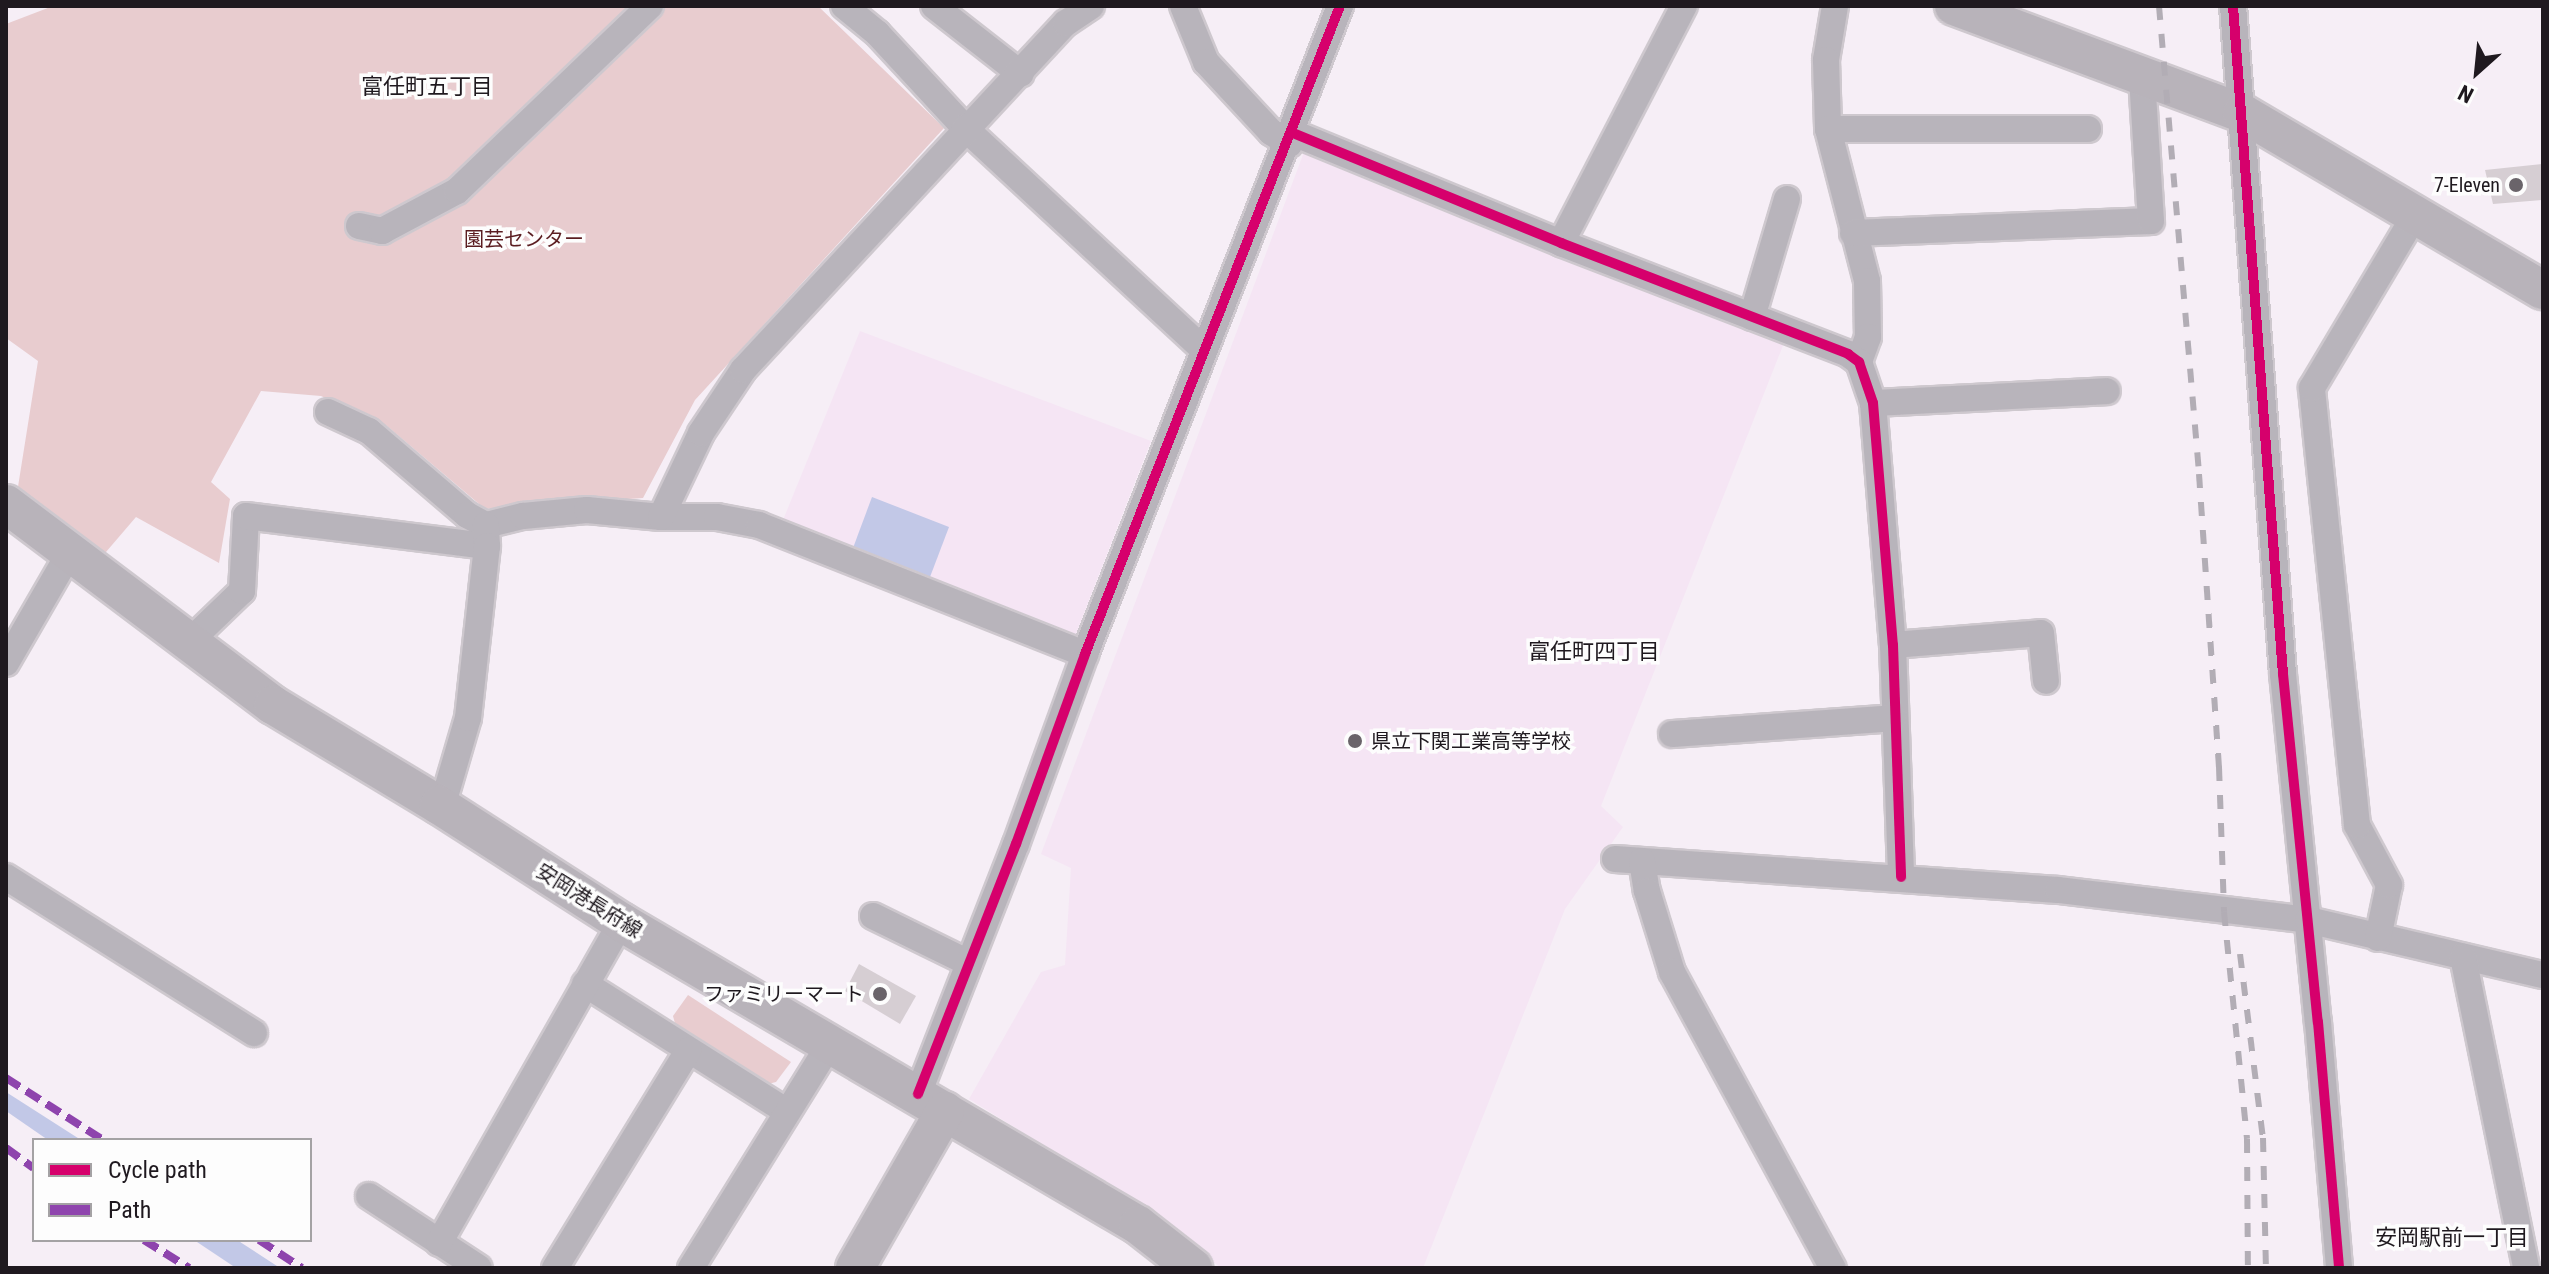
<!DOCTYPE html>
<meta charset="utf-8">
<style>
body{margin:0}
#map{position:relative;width:2549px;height:1274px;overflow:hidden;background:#f6eef6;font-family:"Roboto Condensed","Noto Sans JP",sans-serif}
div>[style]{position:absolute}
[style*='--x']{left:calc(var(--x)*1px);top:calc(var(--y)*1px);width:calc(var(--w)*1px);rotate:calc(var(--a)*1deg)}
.built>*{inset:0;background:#f5e5f4}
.green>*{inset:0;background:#e8cccf}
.water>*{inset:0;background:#c2c8e7}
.building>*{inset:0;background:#d6ced3}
.roads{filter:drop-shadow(2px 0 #cec8ce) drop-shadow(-2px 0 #cec8ce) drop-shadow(0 2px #cec8ce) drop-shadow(0 -2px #cec8ce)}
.street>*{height:26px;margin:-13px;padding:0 13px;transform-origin:13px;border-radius:13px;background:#b8b4bb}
.secondary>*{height:38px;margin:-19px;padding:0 19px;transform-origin:19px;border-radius:19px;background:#b8b3ba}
.rail>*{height:6px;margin-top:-3px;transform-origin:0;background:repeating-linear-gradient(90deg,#b2adb5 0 14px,transparent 0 28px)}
.quiet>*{height:8px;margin-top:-4px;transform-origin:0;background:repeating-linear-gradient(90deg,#8e44ad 0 16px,transparent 0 24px)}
.cycleway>*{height:10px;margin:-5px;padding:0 5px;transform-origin:5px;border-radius:5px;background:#d6006c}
.dots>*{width:22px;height:22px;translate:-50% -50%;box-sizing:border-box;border:4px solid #fdfdfd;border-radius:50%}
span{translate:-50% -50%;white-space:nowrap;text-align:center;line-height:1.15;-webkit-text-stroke:7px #fdfdfd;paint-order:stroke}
.poi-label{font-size:20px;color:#1f191f}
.right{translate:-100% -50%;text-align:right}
.left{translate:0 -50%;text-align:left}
.park-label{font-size:20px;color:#5b1d21}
.street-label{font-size:20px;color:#1f191f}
.neighbourhood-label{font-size:22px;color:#1f191f}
.frame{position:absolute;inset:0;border:8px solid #1f191f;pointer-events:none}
.legend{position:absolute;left:32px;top:1138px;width:280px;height:104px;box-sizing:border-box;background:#fdfdfd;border:2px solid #a4a2a4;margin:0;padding:10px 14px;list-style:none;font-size:24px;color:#1f191f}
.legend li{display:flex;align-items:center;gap:16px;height:40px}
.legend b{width:40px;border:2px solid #a4a2a4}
.north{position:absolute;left:2437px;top:32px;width:80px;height:80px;-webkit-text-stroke:6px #fdfdfd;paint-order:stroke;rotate:207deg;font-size:22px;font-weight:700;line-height:32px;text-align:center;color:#1f191f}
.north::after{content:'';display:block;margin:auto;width:28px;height:36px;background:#1f191f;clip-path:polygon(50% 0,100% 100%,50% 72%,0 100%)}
</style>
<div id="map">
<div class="built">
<div style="clip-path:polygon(1304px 152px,1784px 343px,1601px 806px,1623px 827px,1565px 909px,1423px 1268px,1221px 1268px,1151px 1212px,969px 1099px,1041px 972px,1065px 965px,1071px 868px,1041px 854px)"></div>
<div style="clip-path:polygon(860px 331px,1151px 441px,1065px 662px,772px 547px)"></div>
</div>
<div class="green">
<div style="clip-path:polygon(53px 6px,818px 6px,944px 128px,695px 400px,643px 498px,485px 509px,387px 426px,321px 396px,261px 391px,211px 482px,230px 499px,219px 563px,136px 517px,100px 559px,17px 493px,38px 361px,6px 338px,6px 24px)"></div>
<div style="clip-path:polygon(688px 995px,791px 1062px,776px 1082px,764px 1085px,676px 1027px,673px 1016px)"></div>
</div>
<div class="water">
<div style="clip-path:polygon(872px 497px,949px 527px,930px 577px,853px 548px)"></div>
<div style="clip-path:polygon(6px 1092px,81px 1140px,48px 1140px,6px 1111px)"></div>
<div style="clip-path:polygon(194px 1240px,237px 1240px,280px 1268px,236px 1268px)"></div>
</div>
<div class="building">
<div style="clip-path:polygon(2543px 164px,2543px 200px,2493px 204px,2485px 170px)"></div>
<div style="clip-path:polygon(859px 964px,916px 996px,900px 1024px,845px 991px)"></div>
</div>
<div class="roads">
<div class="street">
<div style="--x:844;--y:6;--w:43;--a:39.3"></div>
<div style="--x:877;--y:33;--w:129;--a:47.2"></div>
<div style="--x:965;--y:128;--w:325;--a:42.9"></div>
<div style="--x:934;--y:6;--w:110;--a:38"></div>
<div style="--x:1183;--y:6;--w:61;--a:67.7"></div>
<div style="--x:1206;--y:62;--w:96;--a:47.1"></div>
<div style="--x:1271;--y:132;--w:22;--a:34"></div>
<div style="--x:1835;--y:6;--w:55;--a:99.5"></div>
<div style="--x:1826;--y:60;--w:69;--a:88.3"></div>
<div style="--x:1828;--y:129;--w:157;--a:75.6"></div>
<div style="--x:1867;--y:281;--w:56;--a:89"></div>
<div style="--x:1868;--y:337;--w:27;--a:110"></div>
<div style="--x:2233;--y:6;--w:670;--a:85.72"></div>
<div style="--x:2283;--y:674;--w:350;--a:84.3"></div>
<div style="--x:2318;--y:1022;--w:247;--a:85.1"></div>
<div style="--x:1828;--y:129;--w:260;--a:0"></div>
<div style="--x:1293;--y:133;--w:290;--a:22.3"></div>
<div style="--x:1561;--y:243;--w:308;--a:21.1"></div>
<div style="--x:1848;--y:354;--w:14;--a:36"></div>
<div style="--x:1859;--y:362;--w:43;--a:71.1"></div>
<div style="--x:1873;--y:403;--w:243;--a:85.3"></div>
<div style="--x:1893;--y:645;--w:232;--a:88"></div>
<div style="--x:359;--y:226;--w:24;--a:12"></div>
<div style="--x:382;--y:231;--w:85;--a:-28.1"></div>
<div style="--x:457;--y:191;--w:267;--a:-43.8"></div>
<div style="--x:1853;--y:233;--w:298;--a:-2.3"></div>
<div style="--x:2151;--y:221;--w:143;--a:-93.6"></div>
<div style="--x:1561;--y:243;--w:267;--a:-62.6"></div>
<div style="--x:1752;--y:317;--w:123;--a:-73.5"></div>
<div style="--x:1873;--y:403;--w:234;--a:-2.9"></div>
<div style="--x:328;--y:412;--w:45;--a:24.9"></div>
<div style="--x:369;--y:431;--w:129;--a:40.6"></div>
<div style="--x:467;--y:515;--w:21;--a:28"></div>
<div style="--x:486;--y:525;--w:38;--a:-14"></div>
<div style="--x:523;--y:516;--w:64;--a:-5.4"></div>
<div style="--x:587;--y:510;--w:74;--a:5.4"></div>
<div style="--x:661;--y:517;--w:56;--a:0"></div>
<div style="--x:717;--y:517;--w:43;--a:10.8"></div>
<div style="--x:759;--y:525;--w:351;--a:21.6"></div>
<div style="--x:661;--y:517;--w:93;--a:-64.5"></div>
<div style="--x:701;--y:433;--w:76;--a:-56.3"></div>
<div style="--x:743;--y:370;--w:474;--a:-47.1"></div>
<div style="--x:1066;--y:23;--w:30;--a:-34"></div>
<div style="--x:188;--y:643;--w:75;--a:-43.9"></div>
<div style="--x:242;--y:591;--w:75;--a:-86.9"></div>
<div style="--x:246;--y:516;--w:243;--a:7.1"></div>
<div style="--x:487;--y:546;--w:21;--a:-93"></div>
<div style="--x:1893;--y:645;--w:148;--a:-4.6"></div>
<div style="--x:2041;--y:633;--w:48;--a:84.1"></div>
<div style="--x:6;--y:663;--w:126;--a:-60"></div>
<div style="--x:1672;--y:734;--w:222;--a:-4.1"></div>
<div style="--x:439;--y:805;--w:14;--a:-60"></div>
<div style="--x:446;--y:793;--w:78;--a:-73.7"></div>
<div style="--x:468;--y:718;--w:173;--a:-83.7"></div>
<div style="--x:1615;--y:859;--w:444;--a:4"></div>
<div style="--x:2058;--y:890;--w:252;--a:6.8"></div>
<div style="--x:2308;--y:920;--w:241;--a:13.2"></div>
<div style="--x:1642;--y:861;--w:30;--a:81"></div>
<div style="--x:1647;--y:891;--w:85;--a:72.8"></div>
<div style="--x:1672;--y:972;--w:337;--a:61.5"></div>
<div style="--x:6;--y:877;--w:293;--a:32.2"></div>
<div style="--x:873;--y:916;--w:107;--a:26.1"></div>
<div style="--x:2378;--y:938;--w:54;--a:-78.3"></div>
<div style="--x:2389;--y:885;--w:68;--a:-118.1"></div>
<div style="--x:2357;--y:825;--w:439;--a:-95.9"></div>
<div style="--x:2312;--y:388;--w:199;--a:-59.2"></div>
<div style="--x:2463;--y:957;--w:317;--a:78.5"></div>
<div style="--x:585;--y:984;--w:238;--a:32.3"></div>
<div style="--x:918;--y:1094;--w:269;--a:-68.6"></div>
<div style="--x:1016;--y:844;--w:202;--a:-70"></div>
<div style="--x:1085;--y:654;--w:696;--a:-68.52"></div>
<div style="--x:369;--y:1196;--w:131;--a:33.2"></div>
<div style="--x:439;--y:1243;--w:369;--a:-60.4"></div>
<div style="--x:555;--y:1268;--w:255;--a:-58.5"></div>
<div style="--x:691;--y:1268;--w:264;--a:-58.2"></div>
</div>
<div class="secondary">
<div style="--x:1954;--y:6;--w:307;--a:20.4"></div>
<div style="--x:2242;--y:113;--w:349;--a:30.5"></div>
<div style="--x:6;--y:504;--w:334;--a:37"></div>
<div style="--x:273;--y:705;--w:194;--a:31.1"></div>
<div style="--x:439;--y:805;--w:216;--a:32.7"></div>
<div style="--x:621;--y:922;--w:599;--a:30.37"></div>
<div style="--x:1138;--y:1225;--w:70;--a:38"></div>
<div style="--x:855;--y:1268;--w:181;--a:-60.2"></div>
</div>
</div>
<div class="rail">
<div style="--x:2159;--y:6;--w:470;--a:85.1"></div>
<div style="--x:2199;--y:474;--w:294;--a:86.1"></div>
<div style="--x:2219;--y:767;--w:145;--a:88"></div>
<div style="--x:2224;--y:912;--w:228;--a:84.2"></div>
<div style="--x:2247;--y:1139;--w:129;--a:89.6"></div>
<div style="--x:2240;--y:954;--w:185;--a:82.9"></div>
<div style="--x:2263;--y:1138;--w:130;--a:88.7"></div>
</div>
<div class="quiet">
<div style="--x:6;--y:1078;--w:115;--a:32.6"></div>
<div style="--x:6;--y:1148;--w:34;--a:36"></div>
<div style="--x:144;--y:1240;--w:53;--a:31.9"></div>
<div style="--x:259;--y:1240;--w:51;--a:33.1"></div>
</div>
<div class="cycleway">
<div style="--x:2233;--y:6;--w:670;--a:85.72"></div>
<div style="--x:2283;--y:674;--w:350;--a:84.3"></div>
<div style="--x:2318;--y:1022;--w:247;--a:85.1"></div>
<div style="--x:1293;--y:133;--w:290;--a:22.3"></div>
<div style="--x:1561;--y:243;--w:308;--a:21.1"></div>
<div style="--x:1848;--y:354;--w:14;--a:36"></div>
<div style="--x:1859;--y:362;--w:43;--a:71.1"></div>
<div style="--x:1873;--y:403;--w:243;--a:85.3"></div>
<div style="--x:1893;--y:645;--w:232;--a:88"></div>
<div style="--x:918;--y:1094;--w:269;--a:-68.6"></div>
<div style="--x:1016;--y:844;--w:202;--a:-70"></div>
<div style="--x:1085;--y:654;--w:696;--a:-68.52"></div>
</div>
<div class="dots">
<div style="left:2516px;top:185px;background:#6a646a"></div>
<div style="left:1355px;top:741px;background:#6a646a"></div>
<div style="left:880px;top:994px;background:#6a646a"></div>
</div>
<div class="poi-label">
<span class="right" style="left:2500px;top:185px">7-Eleven</span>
<span class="left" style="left:1371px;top:741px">県立下関工業高等学校</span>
<span class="right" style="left:864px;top:994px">ファミリーマート</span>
</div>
<div class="park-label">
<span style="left:524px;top:239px">園芸センター</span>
</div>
<div class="street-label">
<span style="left:589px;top:901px;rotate:32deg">安岡港長府線</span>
</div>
<div class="neighbourhood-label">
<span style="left:427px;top:87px">富任町五丁目</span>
<span style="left:1594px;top:652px">富任町四丁目</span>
<span style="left:2452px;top:1238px">安岡駅前一丁目</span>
</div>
<div class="frame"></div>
<ul class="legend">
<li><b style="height:10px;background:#d6006c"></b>Cycle path</li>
<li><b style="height:10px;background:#8e44ad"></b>Path</li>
</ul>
<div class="north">N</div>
</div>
